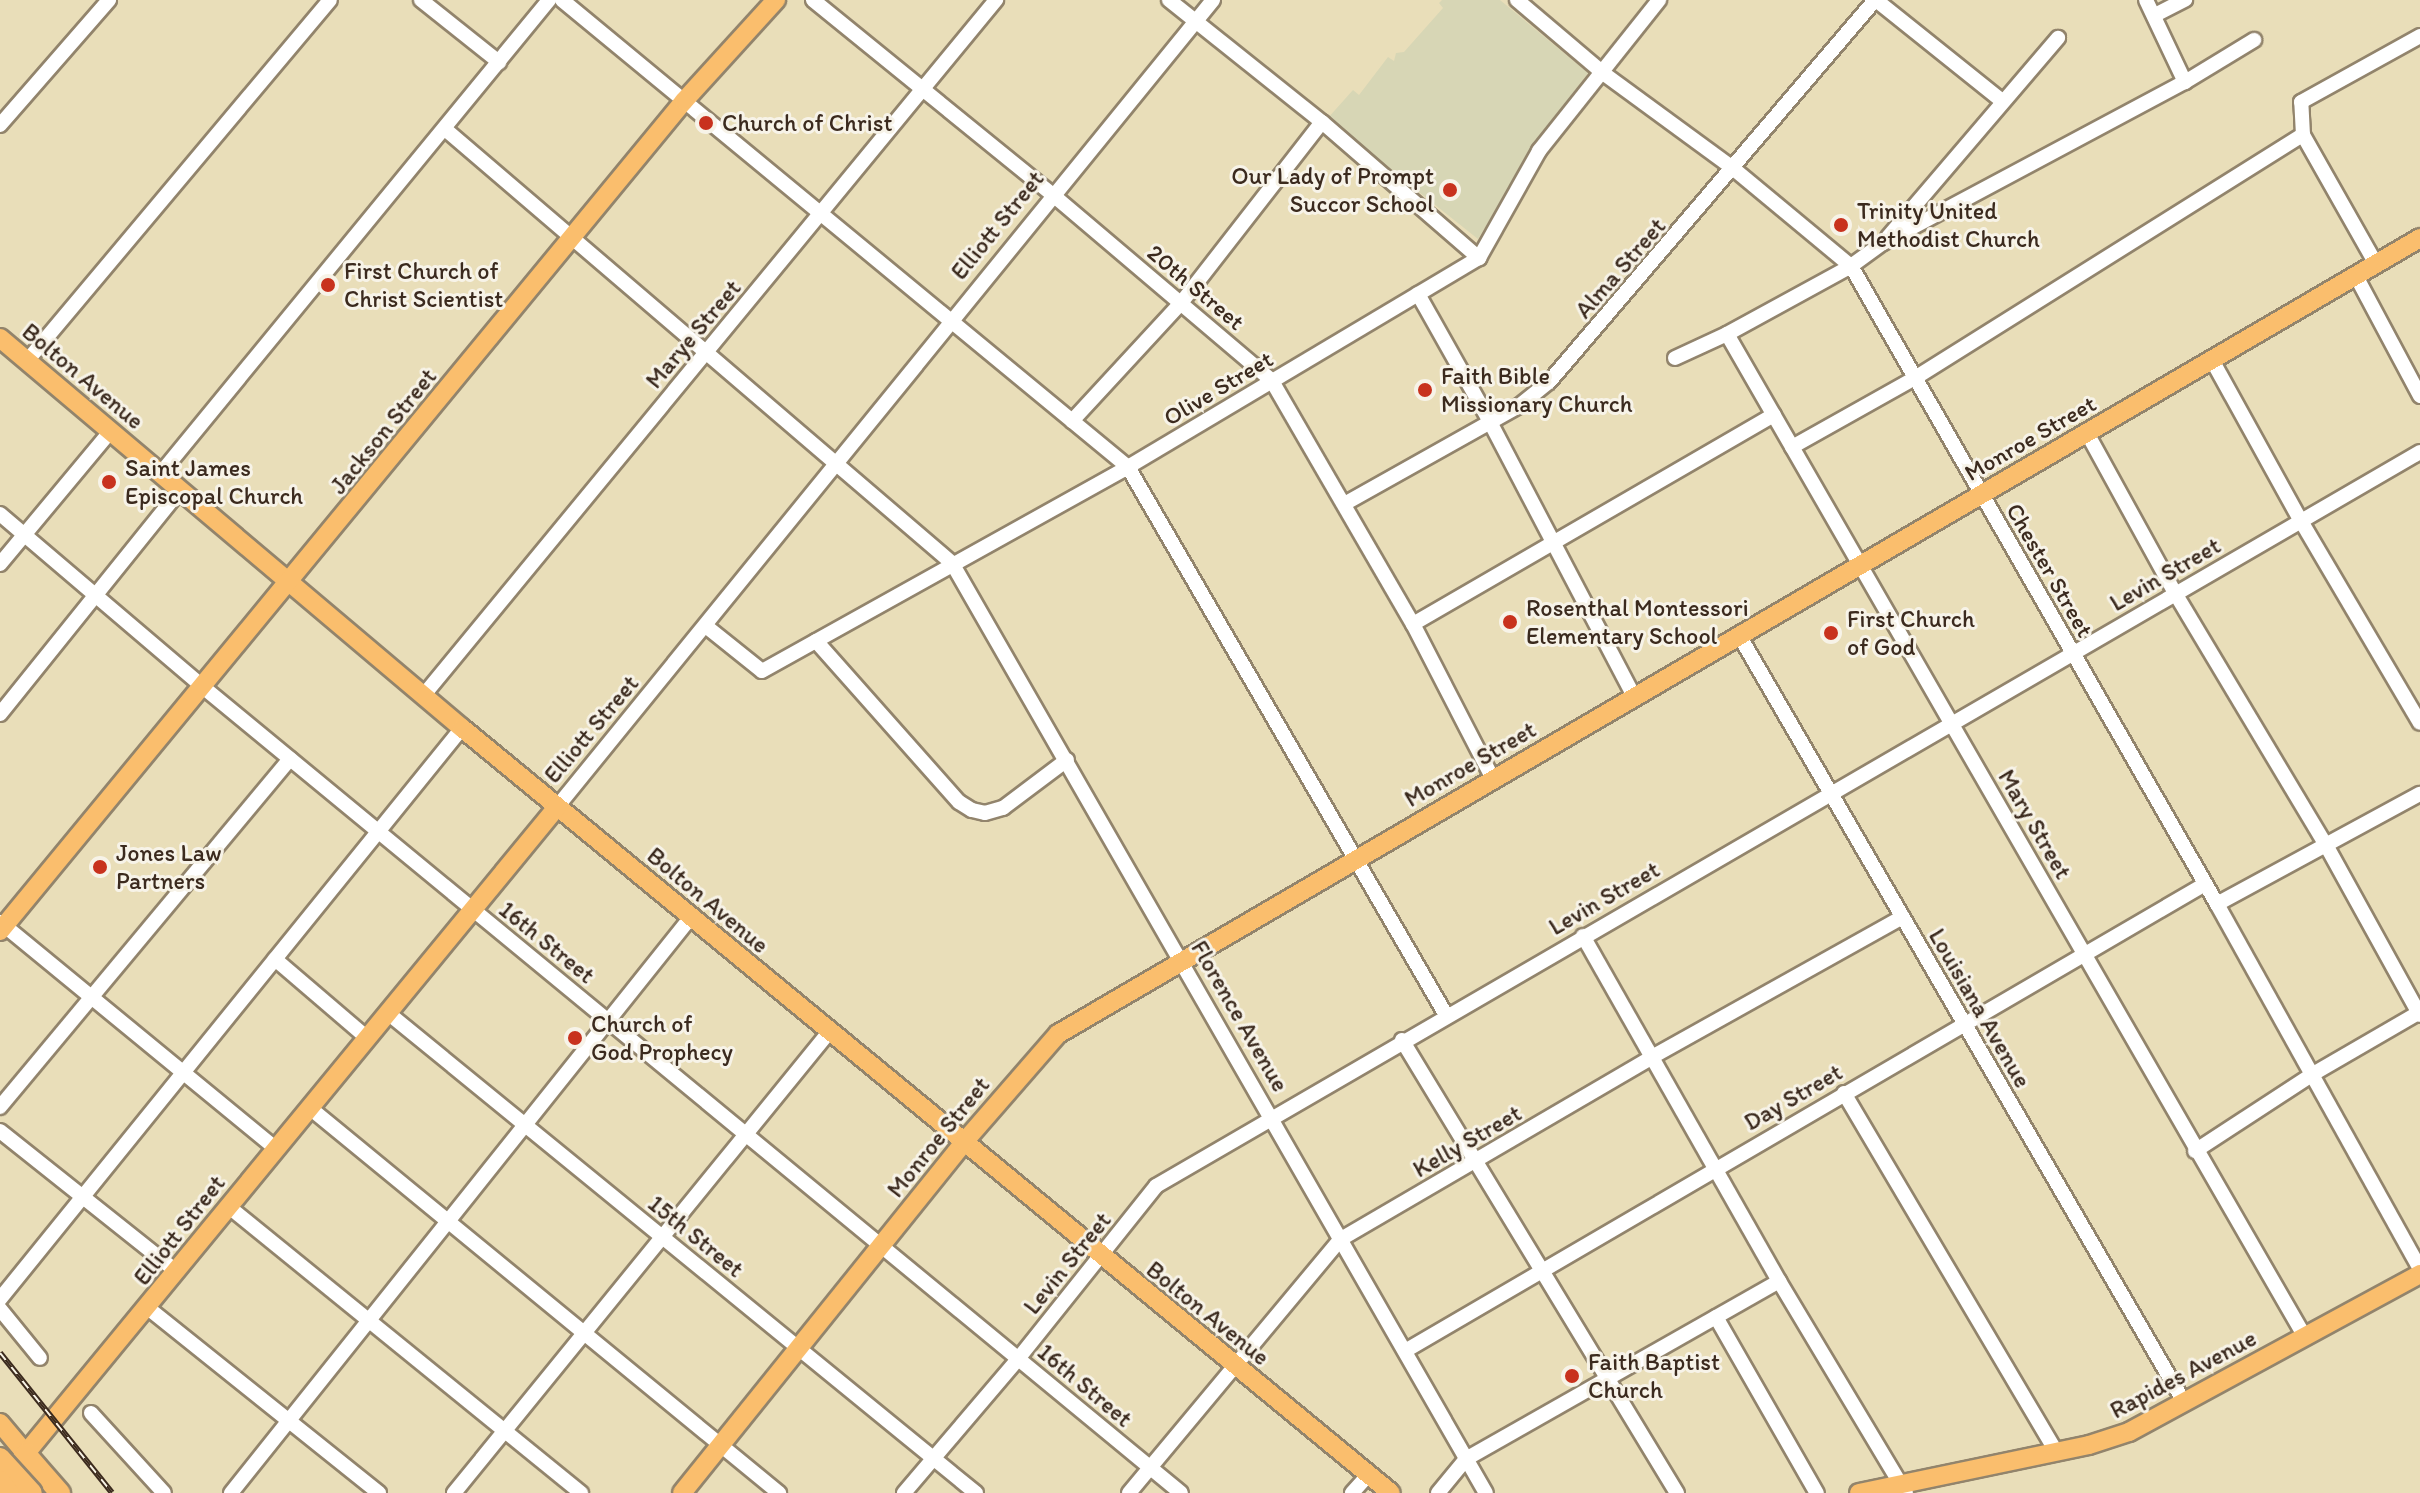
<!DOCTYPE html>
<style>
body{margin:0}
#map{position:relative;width:2420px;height:1493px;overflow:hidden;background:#e9deb9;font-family:Itim,sans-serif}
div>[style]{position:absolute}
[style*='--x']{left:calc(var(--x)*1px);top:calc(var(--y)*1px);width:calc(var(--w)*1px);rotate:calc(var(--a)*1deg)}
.built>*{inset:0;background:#d7d6b5}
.roads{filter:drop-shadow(2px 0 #92846c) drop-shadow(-2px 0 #92846c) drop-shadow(0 2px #92846c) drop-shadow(0 -2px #92846c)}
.minor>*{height:14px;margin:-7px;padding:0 7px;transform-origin:7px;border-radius:7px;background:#fff}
.major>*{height:18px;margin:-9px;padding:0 9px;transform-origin:9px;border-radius:9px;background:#fabe6d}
.highway>*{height:20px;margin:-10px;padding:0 10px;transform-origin:10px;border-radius:10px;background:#fabe6d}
.rail>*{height:6px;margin-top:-3px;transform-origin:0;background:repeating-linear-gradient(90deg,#f7f3e8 0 9px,#3b2a1e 0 18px);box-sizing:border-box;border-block:2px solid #3b2a1e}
.bridges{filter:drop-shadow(2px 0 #92846c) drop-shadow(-2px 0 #92846c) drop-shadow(0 2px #92846c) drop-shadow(0 -2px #92846c)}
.highway-bridge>*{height:20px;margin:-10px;padding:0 10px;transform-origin:10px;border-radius:10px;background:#fabe6d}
.dots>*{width:22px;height:22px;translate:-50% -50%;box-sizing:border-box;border:4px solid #f7f3e8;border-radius:50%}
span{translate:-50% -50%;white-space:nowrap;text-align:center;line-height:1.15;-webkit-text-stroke:6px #f7f3e8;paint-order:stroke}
.poi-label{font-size:24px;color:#3b2a1e}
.left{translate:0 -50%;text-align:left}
.right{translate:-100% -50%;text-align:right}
.street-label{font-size:24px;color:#3b2a1e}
</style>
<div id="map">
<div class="built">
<div style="clip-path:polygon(1442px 0,1500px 0,1588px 73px,1535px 144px,1478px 239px,1327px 119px,1353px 90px,1359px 95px,1388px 57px,1394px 61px,1396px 53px,1404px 52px,1443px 8px,1439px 3px)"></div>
</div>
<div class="roads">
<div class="minor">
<div style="--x:421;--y:0;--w:100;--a:38.5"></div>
<div style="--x:562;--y:0;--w:734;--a:39.53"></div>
<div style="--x:1128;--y:467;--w:634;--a:59.87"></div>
<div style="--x:813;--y:0;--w:309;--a:39.1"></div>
<div style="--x:1053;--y:195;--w:287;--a:40.3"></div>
<div style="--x:1272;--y:381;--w:281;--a:59.9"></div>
<div style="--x:1413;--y:624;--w:174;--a:62.7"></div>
<div style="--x:1169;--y:0;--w:196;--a:38.6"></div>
<div style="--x:1322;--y:122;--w:208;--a:40.9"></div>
<div style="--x:1517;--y:0;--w:113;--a:40.3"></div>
<div style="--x:1603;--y:73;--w:162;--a:36.2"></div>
<div style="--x:1734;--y:169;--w:152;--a:39.7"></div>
<div style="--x:1851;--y:266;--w:736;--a:60.16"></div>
<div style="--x:2217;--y:904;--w:417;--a:60.9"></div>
<div style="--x:1876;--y:0;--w:160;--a:38.7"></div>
<div style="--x:2146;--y:0;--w:91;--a:64.6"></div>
<div style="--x:2155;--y:15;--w:34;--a:-27"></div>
<div style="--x:0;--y:125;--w:166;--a:-48.9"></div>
<div style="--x:445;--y:129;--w:667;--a:40.56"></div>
<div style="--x:952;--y:563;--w:1072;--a:60.14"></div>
<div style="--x:1888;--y:237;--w:262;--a:-49.5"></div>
<div style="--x:2376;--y:264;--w:148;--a:-119.5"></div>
<div style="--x:2303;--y:135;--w:33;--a:-93"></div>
<div style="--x:2301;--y:102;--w:136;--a:-29"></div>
<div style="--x:2356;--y:276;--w:136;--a:61.9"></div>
<div style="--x:1418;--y:294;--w:147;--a:60.6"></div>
<div style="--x:1490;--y:422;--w:310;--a:62.3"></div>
<div style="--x:1727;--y:334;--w:1158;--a:60.05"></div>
<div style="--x:1675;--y:358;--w:57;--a:-24.8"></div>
<div style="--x:1727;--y:334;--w:141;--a:-28.7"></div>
<div style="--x:1851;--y:266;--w:39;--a:-36"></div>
<div style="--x:1883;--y:243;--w:342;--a:-28.1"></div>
<div style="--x:2185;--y:82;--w:81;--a:-31.3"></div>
<div style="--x:2212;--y:360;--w:184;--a:61.1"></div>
<div style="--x:2301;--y:521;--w:234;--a:59.5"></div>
<div style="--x:27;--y:361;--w:471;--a:-50"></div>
<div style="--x:1072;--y:421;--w:161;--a:-47.3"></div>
<div style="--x:1181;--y:303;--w:229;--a:-52.1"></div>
<div style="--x:2087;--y:433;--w:183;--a:61.2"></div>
<div style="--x:2175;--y:593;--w:294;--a:59.1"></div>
<div style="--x:2326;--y:845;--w:194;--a:61.1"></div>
<div style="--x:1792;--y:447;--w:141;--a:-29.3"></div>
<div style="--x:1915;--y:378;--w:458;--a:-32.1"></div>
<div style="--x:161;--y:473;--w:612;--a:-50.64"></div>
<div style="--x:1346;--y:503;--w:198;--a:-29.3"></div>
<div style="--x:1519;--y:406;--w:38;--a:-39"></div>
<div style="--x:1549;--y:382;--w:502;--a:-49.52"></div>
<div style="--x:0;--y:514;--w:267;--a:40.4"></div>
<div style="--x:203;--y:687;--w:1267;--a:39.49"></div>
<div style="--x:0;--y:564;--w:173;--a:-50.2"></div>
<div style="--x:1413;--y:624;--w:417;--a:-30.1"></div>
<div style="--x:707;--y:627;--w:70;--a:38.7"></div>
<div style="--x:762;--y:671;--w:419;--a:-29.1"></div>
<div style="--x:1128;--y:467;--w:409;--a:-30.8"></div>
<div style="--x:1479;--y:258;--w:123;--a:-60.7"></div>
<div style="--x:1539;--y:151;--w:193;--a:-51.5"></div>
<div style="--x:1739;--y:635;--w:887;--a:59.88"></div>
<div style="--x:816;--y:641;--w:215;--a:48.4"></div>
<div style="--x:959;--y:802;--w:15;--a:32"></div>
<div style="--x:972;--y:810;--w:13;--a:13"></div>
<div style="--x:985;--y:813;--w:19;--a:-16"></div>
<div style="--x:1003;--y:808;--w:80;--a:-36.9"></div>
<div style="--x:423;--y:696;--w:902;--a:-50.54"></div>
<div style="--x:0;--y:714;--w:287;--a:-51.2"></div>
<div style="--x:557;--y:807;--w:1040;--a:-50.89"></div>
<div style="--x:2217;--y:904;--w:231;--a:-28.5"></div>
<div style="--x:0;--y:922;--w:357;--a:39.4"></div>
<div style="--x:1583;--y:936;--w:397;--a:60.4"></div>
<div style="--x:1779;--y:1281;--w:247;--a:59.1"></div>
<div style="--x:275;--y:959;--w:120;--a:40.6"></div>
<div style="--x:388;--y:1013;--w:759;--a:39.23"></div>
<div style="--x:1402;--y:1040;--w:530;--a:58.74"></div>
<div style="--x:1844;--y:1093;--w:417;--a:59.4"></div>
<div style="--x:0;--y:1107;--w:453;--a:-50.2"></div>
<div style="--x:310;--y:1108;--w:607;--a:39.38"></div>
<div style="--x:0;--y:1131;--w:226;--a:38.5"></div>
<div style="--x:2195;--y:1151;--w:141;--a:-33.1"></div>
<div style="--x:2313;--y:1074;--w:124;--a:-30.1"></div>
<div style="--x:228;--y:1206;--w:455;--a:39.1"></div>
<div style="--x:0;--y:1299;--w:734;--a:-51.02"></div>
<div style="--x:148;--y:1308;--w:296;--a:38.7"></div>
<div style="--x:0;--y:1309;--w:63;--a:50.8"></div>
<div style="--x:1716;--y:1317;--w:203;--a:60.2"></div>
<div style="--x:1405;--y:1351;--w:926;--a:-30.27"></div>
<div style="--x:91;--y:1413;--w:108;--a:47.6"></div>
<div style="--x:231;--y:1493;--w:737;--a:-51.39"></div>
<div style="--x:454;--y:1493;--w:594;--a:-50.87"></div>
<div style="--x:904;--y:1493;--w:176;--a:-49.6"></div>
<div style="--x:1018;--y:1359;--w:221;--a:-51.4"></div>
<div style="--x:1156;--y:1186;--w:1462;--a:-30.14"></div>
<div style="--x:1129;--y:1493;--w:331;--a:-50.2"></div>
<div style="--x:1341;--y:1239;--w:360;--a:-30.3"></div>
<div style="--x:1652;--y:1057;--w:287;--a:-29.2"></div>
<div style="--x:1352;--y:1493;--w:25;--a:-48"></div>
<div style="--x:1438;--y:1493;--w:44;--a:-50.5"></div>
<div style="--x:1466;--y:1459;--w:360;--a:-29.6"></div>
</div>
<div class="major">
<div style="--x:0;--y:338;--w:605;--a:40.17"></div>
<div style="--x:462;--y:728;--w:1203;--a:39.47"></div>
<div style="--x:0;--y:931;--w:1076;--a:-50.51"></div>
<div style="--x:684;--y:101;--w:137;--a:-47.7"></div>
<div style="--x:0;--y:1423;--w:40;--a:50"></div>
<div style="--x:17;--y:1464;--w:850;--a:-50.58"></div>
<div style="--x:682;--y:1493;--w:450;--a:-51.2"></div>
<div style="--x:964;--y:1142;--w:143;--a:-49"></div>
<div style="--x:1058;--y:1034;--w:1578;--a:-30.3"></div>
<div style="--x:1859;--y:1493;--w:235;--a:-11.8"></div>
<div style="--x:2089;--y:1445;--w:42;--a:-18"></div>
<div style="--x:2129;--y:1432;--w:331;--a:-28.5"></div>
</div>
<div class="highway">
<div style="--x:26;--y:1454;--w:52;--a:48.9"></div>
</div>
</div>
<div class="rail">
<div style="--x:0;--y:1353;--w:179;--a:51.3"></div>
</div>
<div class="bridges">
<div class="highway-bridge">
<div style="--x:0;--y:1458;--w:47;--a:47.6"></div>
<div style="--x:0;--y:1481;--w:15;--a:53"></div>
</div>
</div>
<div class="dots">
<div style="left:706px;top:123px;background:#c8321e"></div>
<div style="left:1450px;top:190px;background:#c8321e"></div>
<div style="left:1841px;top:225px;background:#c8321e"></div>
<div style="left:328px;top:285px;background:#c8321e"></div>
<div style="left:1425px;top:390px;background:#c8321e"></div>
<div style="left:109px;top:482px;background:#c8321e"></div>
<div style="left:1510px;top:622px;background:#c8321e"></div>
<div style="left:1831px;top:633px;background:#c8321e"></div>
<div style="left:100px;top:867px;background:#c8321e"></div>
<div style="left:575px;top:1038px;background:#c8321e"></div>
<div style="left:1572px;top:1376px;background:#c8321e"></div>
</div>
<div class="poi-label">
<span class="left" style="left:722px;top:123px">Church of Christ</span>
<span class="right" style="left:1434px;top:190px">Our Lady of Prompt<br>Succor School</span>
<span class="left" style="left:1857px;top:225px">Trinity United<br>Methodist Church</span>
<span class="left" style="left:344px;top:285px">First Church of<br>Christ Scientist</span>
<span class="left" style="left:1441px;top:390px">Faith Bible<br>Missionary Church</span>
<span class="left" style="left:125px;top:482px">Saint James<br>Episcopal Church</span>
<span class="left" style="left:1526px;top:622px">Rosenthal Montessori<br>Elementary School</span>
<span class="left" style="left:1847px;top:633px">First Church<br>of God</span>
<span class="left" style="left:116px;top:867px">Jones Law<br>Partners</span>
<span class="left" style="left:591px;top:1038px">Church of<br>God Prophecy</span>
<span class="left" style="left:1588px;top:1376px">Faith Baptist<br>Church</span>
</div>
<div class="street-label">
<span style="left:997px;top:225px;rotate:-51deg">Elliott Street</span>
<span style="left:1620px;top:268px;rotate:-49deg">Alma Street</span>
<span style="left:1196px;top:287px;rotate:40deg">20th Street</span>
<span style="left:693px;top:334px;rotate:-50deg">Marye Street</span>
<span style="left:83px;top:376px;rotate:40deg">Bolton Avenue</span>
<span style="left:1218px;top:388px;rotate:-31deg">Olive Street</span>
<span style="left:383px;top:431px;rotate:-51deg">Jackson Street</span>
<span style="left:2030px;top:438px;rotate:-30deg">Monroe Street</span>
<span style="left:2050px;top:570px;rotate:60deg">Chester Street</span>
<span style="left:2165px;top:574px;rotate:-30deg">Levin Street</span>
<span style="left:591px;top:729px;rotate:-50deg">Elliott Street</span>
<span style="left:1470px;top:764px;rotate:-30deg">Monroe Street</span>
<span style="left:2035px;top:824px;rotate:60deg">Mary Street</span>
<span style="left:1604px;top:898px;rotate:-30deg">Levin Street</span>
<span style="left:708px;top:900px;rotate:40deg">Bolton Avenue</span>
<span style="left:547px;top:942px;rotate:39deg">16th Street</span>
<span style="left:1980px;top:1008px;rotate:60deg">Louisiana Avenue</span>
<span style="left:1240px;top:1016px;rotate:60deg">Florence Avenue</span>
<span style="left:1793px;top:1097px;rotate:-30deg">Day Street</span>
<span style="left:938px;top:1137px;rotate:-51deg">Monroe Street</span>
<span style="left:1467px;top:1141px;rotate:-30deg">Kelly Street</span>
<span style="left:179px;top:1230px;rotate:-52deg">Elliott Street</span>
<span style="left:696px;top:1236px;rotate:39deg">15th Street</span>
<span style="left:1067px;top:1263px;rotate:-51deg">Levin Street</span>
<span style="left:1208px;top:1313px;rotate:39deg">Bolton Avenue</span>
<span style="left:2183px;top:1374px;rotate:-28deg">Rapides Avenue</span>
<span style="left:1085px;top:1385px;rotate:40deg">16th Street</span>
</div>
</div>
